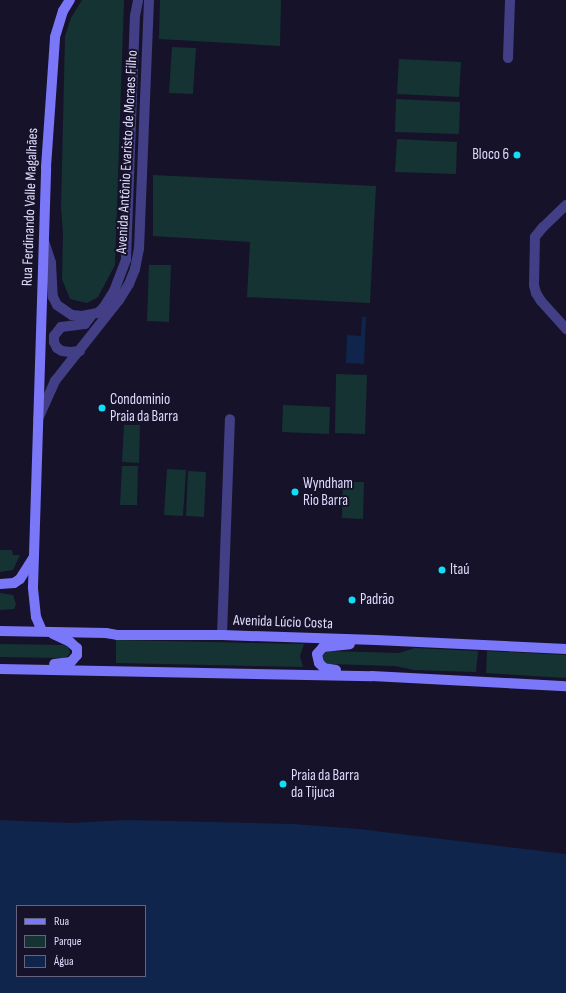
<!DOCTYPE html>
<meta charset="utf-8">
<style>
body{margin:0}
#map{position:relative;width:566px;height:993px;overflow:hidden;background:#161229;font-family:"Sofia Sans Condensed",sans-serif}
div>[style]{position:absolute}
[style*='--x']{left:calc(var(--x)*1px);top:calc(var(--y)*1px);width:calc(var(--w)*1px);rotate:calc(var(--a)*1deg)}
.green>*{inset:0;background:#153332}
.water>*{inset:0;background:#0f254b}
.street>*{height:10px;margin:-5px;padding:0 5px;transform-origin:5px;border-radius:5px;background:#423f86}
.secondary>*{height:10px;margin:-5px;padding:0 5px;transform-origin:5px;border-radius:5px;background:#7a77f9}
.dots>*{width:11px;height:11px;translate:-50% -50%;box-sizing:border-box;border:2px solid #161229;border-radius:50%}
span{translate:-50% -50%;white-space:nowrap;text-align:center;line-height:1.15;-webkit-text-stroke:4px #161229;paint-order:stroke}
.street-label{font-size:15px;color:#dfdcfd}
.poi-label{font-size:15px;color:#dfdcfd}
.right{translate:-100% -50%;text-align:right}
.left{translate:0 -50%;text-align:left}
.legend{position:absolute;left:16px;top:905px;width:130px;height:72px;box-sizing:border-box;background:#161229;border:1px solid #66637e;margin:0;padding:5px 7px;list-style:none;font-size:12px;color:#dfdcfd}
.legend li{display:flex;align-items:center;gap:8px;height:20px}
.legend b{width:20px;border:1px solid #66637e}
</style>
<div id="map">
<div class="green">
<div style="clip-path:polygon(82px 0,124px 0,115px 265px,98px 297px,87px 303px,70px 299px,62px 279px,63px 234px,61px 207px,65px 36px,71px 18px)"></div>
<div style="clip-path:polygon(160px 0,281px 0,280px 46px,159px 39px)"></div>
<div style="clip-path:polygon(172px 47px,196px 48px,193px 94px,169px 93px)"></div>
<div style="clip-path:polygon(399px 59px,461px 62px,459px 97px,397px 94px)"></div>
<div style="clip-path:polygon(396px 99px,460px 102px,459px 134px,395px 132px)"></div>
<div style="clip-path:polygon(397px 139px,457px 142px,456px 174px,395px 172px)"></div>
<div style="clip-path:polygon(153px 175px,376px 186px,370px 303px,247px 297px,250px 242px,153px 236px)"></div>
<div style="clip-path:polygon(149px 265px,171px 265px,169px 322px,147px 321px)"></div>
<div style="clip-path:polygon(336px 374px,367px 375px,365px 434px,335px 433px)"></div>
<div style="clip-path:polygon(283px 405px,330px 407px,329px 434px,282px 432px)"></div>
<div style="clip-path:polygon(124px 425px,140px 425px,139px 463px,122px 462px)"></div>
<div style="clip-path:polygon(122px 466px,138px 466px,137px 505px,120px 505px)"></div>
<div style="clip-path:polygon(167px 469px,186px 470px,183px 516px,164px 515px)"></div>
<div style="clip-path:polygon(188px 471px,206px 472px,204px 517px,186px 516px)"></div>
<div style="clip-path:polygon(343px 482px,364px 482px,363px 519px,342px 518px)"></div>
<div style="clip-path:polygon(0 550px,12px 550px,13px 555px,20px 555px,13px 570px,0 572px)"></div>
<div style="clip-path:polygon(0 593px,13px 595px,16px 604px,14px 609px,0 610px)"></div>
<div style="clip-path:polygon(116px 640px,304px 644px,300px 656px,303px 667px,116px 663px)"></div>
<div style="clip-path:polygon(0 644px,63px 645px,68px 647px,70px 652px,68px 656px,63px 658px,0 657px)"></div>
<div style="clip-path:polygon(415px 648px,478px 651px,476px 672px,414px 670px,395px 666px,329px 664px,324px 663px,322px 655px,328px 651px,399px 653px)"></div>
<div style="clip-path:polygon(487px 651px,566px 655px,566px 678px,486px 673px)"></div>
</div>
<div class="water">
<div style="clip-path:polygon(362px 317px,366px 317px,364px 364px,346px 363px,347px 335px,361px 336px)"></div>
<div style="clip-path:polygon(evenodd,0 820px,70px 823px,127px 820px,293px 824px,359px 829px,566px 854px,566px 993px,0 993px,0 820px,17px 906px,145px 906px,145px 976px,17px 976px,17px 906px)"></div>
</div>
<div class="street">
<div style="--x:508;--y:58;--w:58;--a:-88"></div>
<div style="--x:566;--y:205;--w:32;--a:136"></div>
<div style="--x:543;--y:227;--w:13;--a:129"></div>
<div style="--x:535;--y:237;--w:48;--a:91.2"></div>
<div style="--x:534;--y:285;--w:8;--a:76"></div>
<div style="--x:536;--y:293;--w:9;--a:58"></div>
<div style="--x:541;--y:301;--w:38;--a:48"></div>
<div style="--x:44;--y:241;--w:23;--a:72"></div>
<div style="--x:51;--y:263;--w:34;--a:87"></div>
<div style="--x:53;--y:297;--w:9;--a:63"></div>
<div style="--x:57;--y:305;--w:18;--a:34"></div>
<div style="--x:72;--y:315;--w:10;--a:6"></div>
<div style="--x:82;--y:316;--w:16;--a:-11"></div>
<div style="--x:98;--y:313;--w:8;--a:-45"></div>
<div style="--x:104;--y:307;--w:19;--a:-58"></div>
<div style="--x:114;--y:291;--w:34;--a:-69"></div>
<div style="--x:126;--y:259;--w:243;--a:-87.9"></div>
<div style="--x:135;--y:16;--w:16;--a:-79"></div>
<div style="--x:80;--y:351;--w:10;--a:174"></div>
<div style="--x:70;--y:352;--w:8;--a:-173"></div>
<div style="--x:62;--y:351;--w:6;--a:-149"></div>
<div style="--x:57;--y:348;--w:7;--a:-117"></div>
<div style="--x:54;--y:342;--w:6;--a:-90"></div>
<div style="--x:54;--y:336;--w:11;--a:-52"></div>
<div style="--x:61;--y:327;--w:24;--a:-7"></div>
<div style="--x:85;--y:324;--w:10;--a:-53"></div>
<div style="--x:38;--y:419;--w:42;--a:-65.9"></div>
<div style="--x:55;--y:381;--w:103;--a:-51.7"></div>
<div style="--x:119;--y:300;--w:19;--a:-58"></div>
<div style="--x:129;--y:284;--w:16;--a:-68"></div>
<div style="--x:135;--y:269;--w:20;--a:-79"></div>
<div style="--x:139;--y:249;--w:249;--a:-87.7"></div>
<div style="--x:222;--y:635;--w:216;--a:-87.9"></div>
</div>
<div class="secondary">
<div style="--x:0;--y:584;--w:14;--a:-4"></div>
<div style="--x:14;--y:583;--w:7;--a:-34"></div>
<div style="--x:20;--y:579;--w:25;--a:-58"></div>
<div style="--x:0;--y:631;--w:106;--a:1.1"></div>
<div style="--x:106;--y:633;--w:11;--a:10"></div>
<div style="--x:117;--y:635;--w:105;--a:0"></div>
<div style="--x:222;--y:635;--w:154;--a:1.9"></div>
<div style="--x:376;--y:640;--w:190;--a:2.7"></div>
<div style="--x:42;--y:631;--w:15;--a:-113"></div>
<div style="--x:36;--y:617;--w:30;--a:-96"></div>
<div style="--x:33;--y:587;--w:420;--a:-88.2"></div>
<div style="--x:46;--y:167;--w:130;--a:-86"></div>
<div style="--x:55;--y:37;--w:27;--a:-73"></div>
<div style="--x:63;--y:11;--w:13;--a:-58"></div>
<div style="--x:53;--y:634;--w:19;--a:25"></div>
<div style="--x:70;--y:642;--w:9;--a:41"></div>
<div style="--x:77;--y:648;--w:7;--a:90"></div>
<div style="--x:77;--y:655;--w:9;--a:131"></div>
<div style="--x:71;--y:662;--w:17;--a:173"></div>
<div style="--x:0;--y:669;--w:372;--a:1.1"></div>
<div style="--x:372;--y:676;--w:194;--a:3"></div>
<div style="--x:336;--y:670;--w:12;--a:-171"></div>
<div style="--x:324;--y:668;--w:7;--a:-135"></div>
<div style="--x:319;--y:663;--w:9;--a:-103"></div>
<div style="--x:317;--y:654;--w:9;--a:-49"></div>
<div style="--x:323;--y:647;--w:27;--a:-6"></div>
</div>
<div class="dots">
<div style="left:517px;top:155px;background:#11dff5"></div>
<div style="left:102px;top:408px;background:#11dff5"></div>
<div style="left:295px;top:492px;background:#11dff5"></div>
<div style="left:442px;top:570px;background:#11dff5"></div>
<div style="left:352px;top:600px;background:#11dff5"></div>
<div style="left:283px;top:784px;background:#11dff5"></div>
</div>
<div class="street-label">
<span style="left:127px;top:152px;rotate:-87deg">Avenida Antônio Evaristo de Moraes Filho</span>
<span style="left:30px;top:207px;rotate:-88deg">Rua Ferdinando Valle Magalhães</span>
<span style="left:283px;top:622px;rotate:2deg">Avenida Lúcio Costa</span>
</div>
<div class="poi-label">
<span class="right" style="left:509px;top:155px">Bloco 6</span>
<span class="left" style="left:110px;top:408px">Condominio<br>Praia da Barra</span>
<span class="left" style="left:303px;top:492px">Wyndham<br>Rio Barra</span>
<span class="left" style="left:450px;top:570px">Itaú</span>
<span class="left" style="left:360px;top:600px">Padrão</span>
<span class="left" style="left:291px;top:784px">Praia da Barra<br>da Tijuca</span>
</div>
<ul class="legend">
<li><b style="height:5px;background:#7a77f9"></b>Rua</li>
<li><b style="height:11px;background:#153332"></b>Parque</li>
<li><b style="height:11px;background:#0f254b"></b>Água</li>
</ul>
</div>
